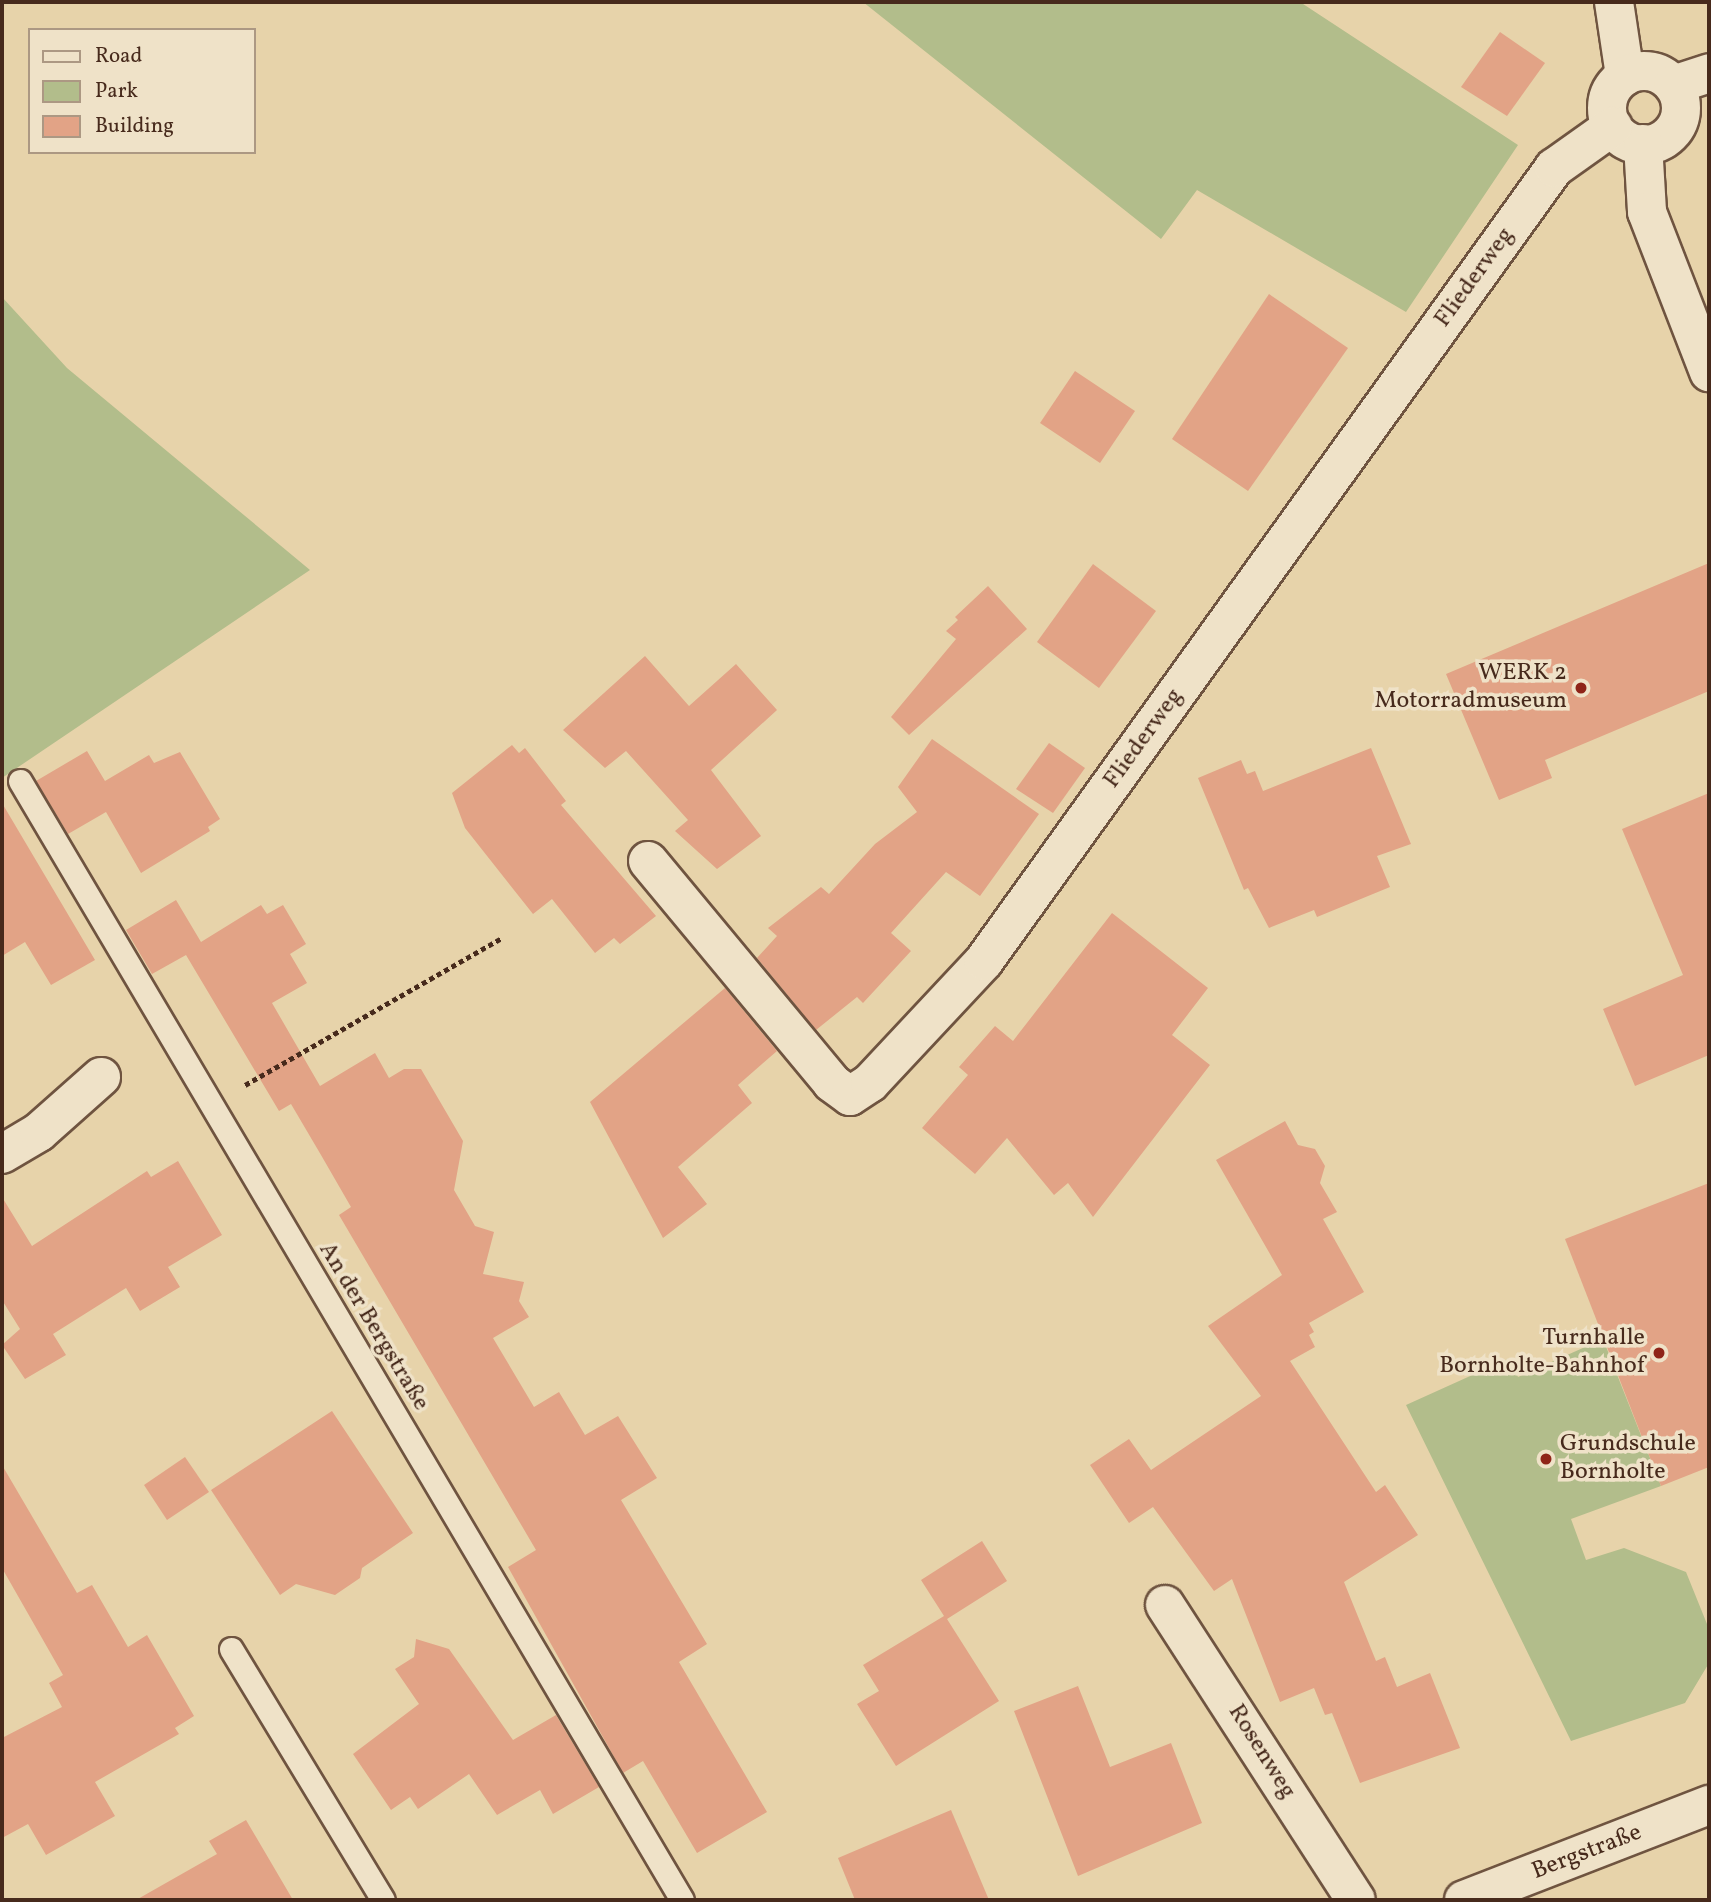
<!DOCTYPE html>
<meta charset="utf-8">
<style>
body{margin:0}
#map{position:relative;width:1711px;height:1902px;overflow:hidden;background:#e7d3aa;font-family:Vollkorn,serif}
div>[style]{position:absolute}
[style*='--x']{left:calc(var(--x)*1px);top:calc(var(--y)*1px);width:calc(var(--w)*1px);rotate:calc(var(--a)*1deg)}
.green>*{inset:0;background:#b2bd8b}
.building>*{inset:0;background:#e2a386}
.path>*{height:4.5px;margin-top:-2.25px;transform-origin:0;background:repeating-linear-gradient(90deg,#472a1c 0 5px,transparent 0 8.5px)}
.roads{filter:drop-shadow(2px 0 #6f5440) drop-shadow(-2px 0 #6f5440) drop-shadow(0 2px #6f5440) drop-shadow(0 -2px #6f5440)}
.lane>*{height:23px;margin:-11.5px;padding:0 11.5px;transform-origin:11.5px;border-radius:11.5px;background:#efe2c8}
.street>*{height:38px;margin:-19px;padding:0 19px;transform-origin:19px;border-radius:19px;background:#efe2c8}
.street>.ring{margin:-19px;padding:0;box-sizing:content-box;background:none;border:38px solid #efe2c8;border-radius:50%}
.secondary>*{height:38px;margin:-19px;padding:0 19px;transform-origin:19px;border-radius:19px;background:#efe2c8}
.dots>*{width:19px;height:19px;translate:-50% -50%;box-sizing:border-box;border:4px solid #efe2c8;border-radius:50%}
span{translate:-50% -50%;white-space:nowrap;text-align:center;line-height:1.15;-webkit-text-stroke:7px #efe2c8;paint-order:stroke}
.street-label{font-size:24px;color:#472a1c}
.poi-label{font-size:24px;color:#472a1c}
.right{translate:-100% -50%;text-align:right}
.left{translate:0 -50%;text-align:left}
.frame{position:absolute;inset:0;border:4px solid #472a1c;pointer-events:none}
.legend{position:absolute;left:28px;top:28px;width:228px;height:126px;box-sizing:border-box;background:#efe2c8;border:2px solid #ac9883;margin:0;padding:9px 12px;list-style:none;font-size:21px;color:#472a1c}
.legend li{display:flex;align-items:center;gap:14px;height:35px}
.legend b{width:35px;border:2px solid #ac9883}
</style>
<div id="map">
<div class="green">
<div style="clip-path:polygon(863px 2px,1300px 2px,1518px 145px,1406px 312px,1197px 190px,1161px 239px)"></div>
<div style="clip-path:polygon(2px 297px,67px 368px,310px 570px,2px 778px)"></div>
<div style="clip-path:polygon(1603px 1339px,1661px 1486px,1571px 1519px,1586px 1560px,1624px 1548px,1686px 1572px,1709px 1629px,1709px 1663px,1685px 1703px,1571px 1741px,1406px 1405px,1510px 1358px,1518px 1377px)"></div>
</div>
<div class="building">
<div style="clip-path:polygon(1500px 32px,1545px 63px,1507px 116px,1461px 87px)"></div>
<div style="clip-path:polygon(1269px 294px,1348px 348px,1248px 491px,1172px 439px)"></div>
<div style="clip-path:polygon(1075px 371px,1135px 411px,1100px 463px,1040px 423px)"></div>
<div style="clip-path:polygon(1709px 563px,1709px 691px,1545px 760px,1552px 778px,1499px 800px,1446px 674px)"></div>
<div style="clip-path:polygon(1093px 564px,1156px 611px,1099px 688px,1037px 642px)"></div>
<div style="clip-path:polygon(988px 586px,1027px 629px,909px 735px,891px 717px,956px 639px,946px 631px,958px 620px,955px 617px)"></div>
<div style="clip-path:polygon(645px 656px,689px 706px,736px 664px,777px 710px,711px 770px,761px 836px,717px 869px,675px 831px,688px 820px,626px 751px,605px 768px,563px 730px)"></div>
<div style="clip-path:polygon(932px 739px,1039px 814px,980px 896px,946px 872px,891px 933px,911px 951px,863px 1003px,857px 997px,816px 1030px,757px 958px,777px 936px,768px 928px,821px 887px,829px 894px,875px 844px,917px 812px,898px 787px)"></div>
<div style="clip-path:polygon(1049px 743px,1085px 768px,1053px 813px,1016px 789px)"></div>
<div style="clip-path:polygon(512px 745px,519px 753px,525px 748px,566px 801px,561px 805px,656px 916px,620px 944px,614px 938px,595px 953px,552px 899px,533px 914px,465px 828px,452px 793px)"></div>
<div style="clip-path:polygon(1371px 748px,1411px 844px,1377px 856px,1390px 887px,1317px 917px,1314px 910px,1269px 928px,1248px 888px,1244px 890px,1198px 778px,1241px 760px,1247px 774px,1255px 771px,1263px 791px)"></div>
<div style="clip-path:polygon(87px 751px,105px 781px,149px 755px,154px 763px,180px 752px,220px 819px,208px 827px,210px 831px,141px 873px,106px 812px,68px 834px,36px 781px)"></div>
<div style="clip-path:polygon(1709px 793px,1709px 1055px,1635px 1086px,1603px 1009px,1683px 975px,1622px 829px)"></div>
<div style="clip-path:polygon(2px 803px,95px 960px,51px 985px,25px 942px,2px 956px)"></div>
<div style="clip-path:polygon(176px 900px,201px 942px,261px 905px,267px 914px,283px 905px,306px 944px,290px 954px,307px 983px,272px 1003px,320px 1086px,375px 1053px,389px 1078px,404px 1069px,421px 1069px,463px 1141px,454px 1190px,475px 1226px,494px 1232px,483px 1274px,524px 1282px,519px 1301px,529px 1317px,493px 1338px,534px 1407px,559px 1392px,585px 1435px,618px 1416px,657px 1478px,621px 1500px,707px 1644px,679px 1662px,767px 1812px,697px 1853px,643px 1761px,623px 1773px,508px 1567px,536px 1550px,339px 1215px,351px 1207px,321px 1155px,291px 1104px,279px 1111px,186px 955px,152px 974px,126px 930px)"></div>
<div style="clip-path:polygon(1112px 913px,1208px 988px,1172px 1035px,1210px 1065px,1093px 1217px,1068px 1183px,1054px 1195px,1007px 1138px,975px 1174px,922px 1128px,968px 1075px,959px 1067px,995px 1026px,1013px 1041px)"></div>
<div style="clip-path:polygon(725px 988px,777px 1051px,738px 1085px,752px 1103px,678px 1167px,707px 1204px,663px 1238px,590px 1102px)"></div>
<div style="clip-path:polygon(1285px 1121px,1298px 1145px,1315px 1149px,1325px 1166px,1320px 1183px,1337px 1212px,1323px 1219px,1364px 1292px,1309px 1323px,1314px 1332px,1309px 1335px,1315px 1347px,1290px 1361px,1376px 1492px,1385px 1485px,1418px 1535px,1344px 1582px,1376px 1661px,1385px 1657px,1397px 1687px,1430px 1673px,1460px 1748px,1360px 1783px,1332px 1713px,1325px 1715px,1314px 1688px,1280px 1702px,1232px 1579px,1214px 1591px,1153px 1507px,1129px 1523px,1090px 1465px,1129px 1439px,1151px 1470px,1261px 1396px,1208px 1326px,1282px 1275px,1216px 1160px)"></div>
<div style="clip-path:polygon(178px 1161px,222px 1235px,168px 1267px,180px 1287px,140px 1311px,126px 1288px,53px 1334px,66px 1355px,25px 1379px,2px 1345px,20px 1329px,2px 1300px,2px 1197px,32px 1246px,147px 1171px,151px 1177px)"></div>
<div style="clip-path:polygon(1709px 1183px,1709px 1467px,1661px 1486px,1565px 1239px)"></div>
<div style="clip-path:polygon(332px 1411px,413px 1533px,362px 1568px,360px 1578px,335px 1595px,296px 1584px,280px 1595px,211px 1490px)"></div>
<div style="clip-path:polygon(185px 1457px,209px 1492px,167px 1520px,144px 1485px)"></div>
<div style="clip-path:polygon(2px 1465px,77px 1593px,92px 1585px,128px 1647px,147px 1635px,194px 1716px,175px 1728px,179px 1734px,95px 1782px,115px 1816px,46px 1855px,28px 1824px,2px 1838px,2px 1738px,62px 1707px,49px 1683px,63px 1675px,2px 1568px)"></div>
<div style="clip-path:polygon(982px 1541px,1007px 1581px,947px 1619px,999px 1701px,896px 1766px,857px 1704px,879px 1691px,863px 1665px,944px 1616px,921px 1580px)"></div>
<div style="clip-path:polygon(416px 1639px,449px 1649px,513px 1740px,556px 1715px,599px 1787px,553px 1814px,540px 1790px,497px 1815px,469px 1774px,418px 1809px,410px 1797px,391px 1810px,353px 1754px,419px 1704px,395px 1669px,414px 1657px)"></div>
<div style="clip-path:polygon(1078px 1686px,1110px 1767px,1171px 1743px,1202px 1823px,1078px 1876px,1014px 1711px)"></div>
<div style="clip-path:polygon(951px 1810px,989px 1900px,855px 1900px,838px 1858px)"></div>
<div style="clip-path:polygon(246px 1820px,293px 1900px,136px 1900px,217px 1854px,209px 1841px)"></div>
</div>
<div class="path">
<div style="--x:245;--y:1085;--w:297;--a:-29.8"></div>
</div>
<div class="roads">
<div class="lane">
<div style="--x:20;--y:781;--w:1300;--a:59.39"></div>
<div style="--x:231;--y:1649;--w:293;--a:58.8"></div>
</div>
<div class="street">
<div style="--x:1614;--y:2;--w:75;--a:81.5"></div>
<div class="ring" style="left:1607px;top:71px;width:36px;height:36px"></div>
<div style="--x:1673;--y:85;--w:38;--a:-18"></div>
<div style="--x:1643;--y:144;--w:68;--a:86.6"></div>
<div style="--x:1647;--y:212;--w:172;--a:68.8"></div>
<div style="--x:648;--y:861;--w:288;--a:50.3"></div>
<div style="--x:832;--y:1083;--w:22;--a:36"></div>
<div style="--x:850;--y:1096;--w:24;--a:-33"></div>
<div style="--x:870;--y:1083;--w:167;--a:-46.9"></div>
<div style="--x:984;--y:961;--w:977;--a:-54.29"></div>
<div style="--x:1554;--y:168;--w:72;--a:-35.4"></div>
<div style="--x:2;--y:1154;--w:43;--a:-30.7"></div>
<div style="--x:39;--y:1132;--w:83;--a:-41.6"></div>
<div style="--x:1165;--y:1605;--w:351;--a:57.1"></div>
</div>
<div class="secondary">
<div style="--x:1464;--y:1900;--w:263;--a:-21.2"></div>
</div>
</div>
<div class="dots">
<div style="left:1581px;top:688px;background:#8f2418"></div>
<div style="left:1659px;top:1353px;background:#8f2418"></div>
<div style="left:1546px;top:1459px;background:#8f2418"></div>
</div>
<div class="street-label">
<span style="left:1475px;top:278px;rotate:-54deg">Fliederweg</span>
<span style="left:1144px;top:739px;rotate:-54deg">Fliederweg</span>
<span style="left:373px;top:1327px;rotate:59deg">An der Bergstraße</span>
<span style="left:1261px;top:1752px;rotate:58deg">Rosenweg</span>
<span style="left:1587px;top:1853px;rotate:-21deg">Bergstraße</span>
</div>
<div class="poi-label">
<span class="right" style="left:1567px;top:688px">WERK 2<br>Motorradmuseum</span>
<span class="right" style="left:1645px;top:1353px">Turnhalle<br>Bornholte-Bahnhof</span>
<span class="left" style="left:1560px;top:1459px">Grundschule<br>Bornholte</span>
</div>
<div class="frame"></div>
<ul class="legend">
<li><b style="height:9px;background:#efe2c8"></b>Road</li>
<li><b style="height:19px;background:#b2bd8b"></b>Park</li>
<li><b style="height:19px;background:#e2a386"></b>Building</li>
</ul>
</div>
